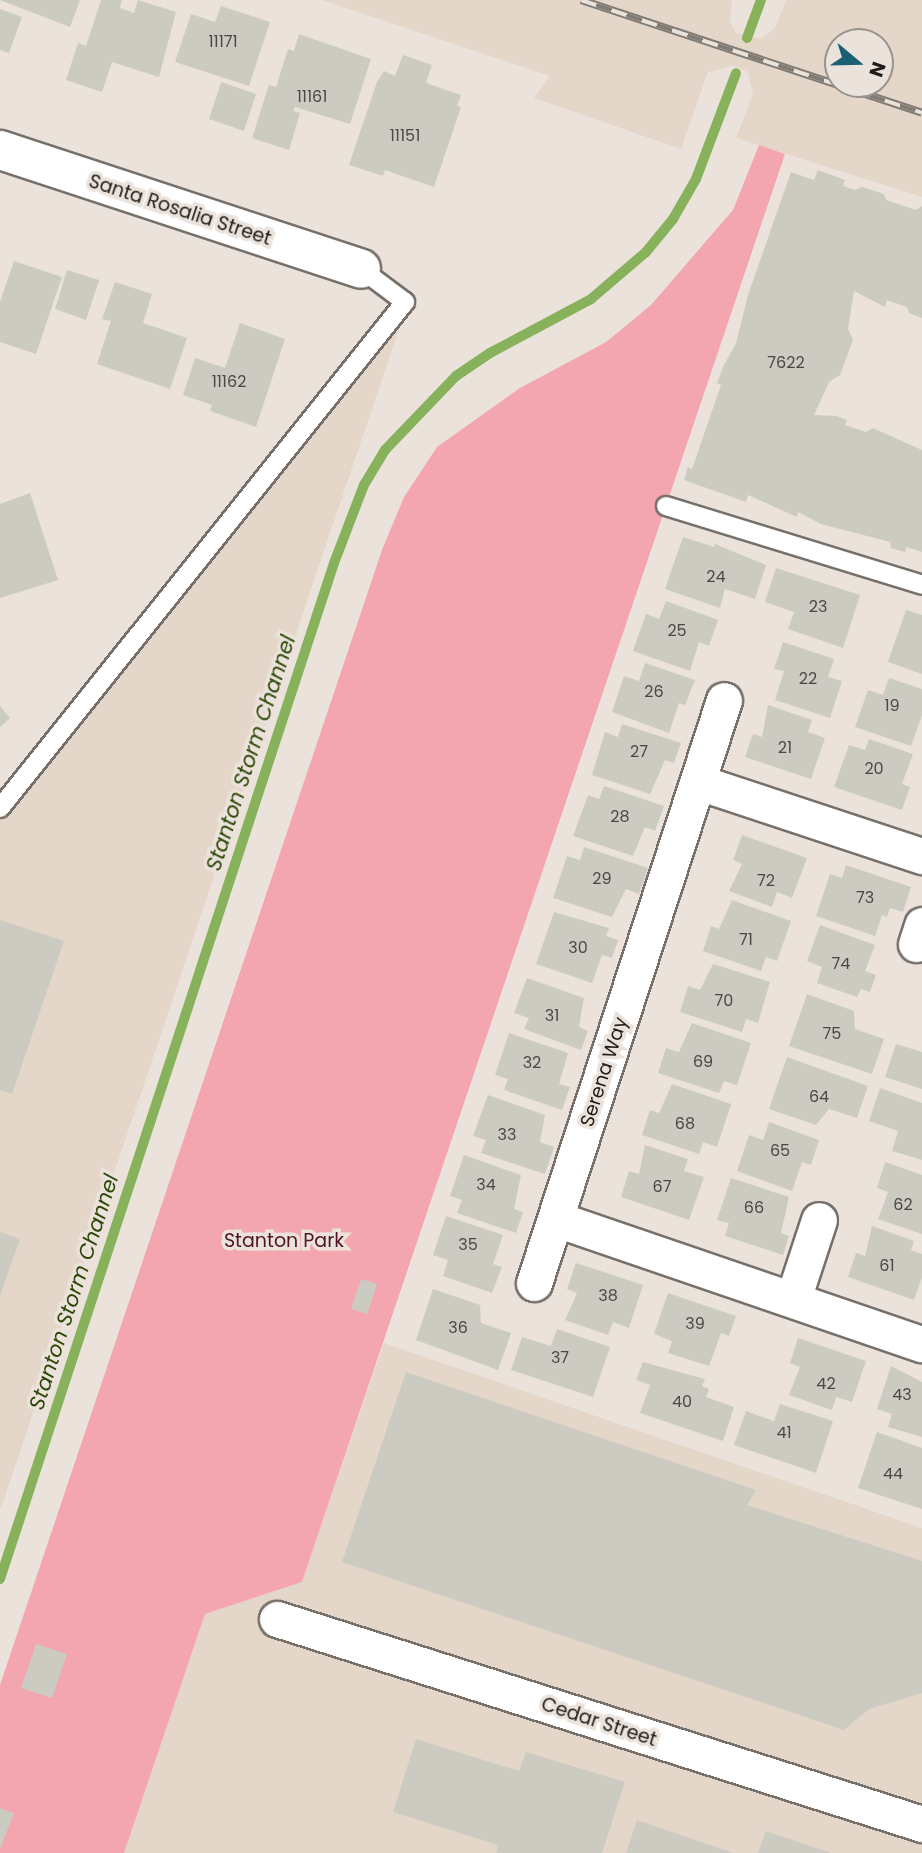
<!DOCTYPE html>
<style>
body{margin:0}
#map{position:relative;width:922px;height:1853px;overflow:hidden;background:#ebe3db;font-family:Poppins,sans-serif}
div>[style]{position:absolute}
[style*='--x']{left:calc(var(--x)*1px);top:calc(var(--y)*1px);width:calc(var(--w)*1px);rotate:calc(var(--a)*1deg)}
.built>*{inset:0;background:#e4d7c9}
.green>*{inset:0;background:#f4a6b0}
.stream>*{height:10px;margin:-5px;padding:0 5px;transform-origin:5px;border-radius:5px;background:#87b25b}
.building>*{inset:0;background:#cccbc1}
.roads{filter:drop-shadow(2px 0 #777069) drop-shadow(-2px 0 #777069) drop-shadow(0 2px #777069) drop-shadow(0 -2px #777069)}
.lane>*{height:18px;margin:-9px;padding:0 9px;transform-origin:9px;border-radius:9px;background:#fff}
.street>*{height:35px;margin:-17.5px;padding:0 17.5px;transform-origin:17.5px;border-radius:17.5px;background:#fff}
.secondary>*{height:38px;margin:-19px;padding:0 19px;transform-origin:19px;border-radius:19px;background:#fff}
.rail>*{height:8px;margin-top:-4px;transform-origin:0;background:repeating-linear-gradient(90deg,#ebe3db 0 16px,#817c76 0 32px);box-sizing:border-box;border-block:2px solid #817c76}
span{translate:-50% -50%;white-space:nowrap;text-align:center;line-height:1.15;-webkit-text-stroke:7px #ebe3db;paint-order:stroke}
.number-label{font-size:16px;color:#4a4843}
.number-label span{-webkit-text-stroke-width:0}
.street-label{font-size:19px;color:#1f1c19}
.park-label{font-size:19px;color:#511221}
.water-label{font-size:21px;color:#2d4707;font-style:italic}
.north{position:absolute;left:824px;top:28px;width:70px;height:70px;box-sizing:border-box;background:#ebe3db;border:2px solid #99938d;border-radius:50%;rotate:109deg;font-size:19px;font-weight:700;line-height:28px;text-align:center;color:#1f1c19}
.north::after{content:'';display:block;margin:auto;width:24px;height:32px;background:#1b5f72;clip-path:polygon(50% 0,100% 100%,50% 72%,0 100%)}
</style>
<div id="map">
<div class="built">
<div style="clip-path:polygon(evenodd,322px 0,732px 0,730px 22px,736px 33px,761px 39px,775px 28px,786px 0,922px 0,922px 197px,736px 138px,753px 94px,748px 72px,733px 66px,708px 72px,681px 149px,534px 98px,550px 76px,322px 0,838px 42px,880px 42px,880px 84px,838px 84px,838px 42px)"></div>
<div style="clip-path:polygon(401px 323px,0 1511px,0 817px)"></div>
<div style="clip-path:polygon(384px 1343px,922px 1528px,922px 1853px,124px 1853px,205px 1614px,302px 1582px)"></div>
</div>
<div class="green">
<div style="clip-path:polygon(759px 145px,785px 154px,302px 1582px,205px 1614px,124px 1853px,0 1853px,0 1685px,382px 550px,404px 497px,437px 447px,520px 388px,606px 342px,651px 305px,733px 210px)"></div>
</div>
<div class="stream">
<div style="--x:747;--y:38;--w:40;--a:-69.8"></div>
<div style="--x:0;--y:1579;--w:1069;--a:-71.8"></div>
<div style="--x:334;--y:563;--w:84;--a:-69"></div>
<div style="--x:364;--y:485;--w:41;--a:-59"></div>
<div style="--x:385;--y:450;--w:103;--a:-46.2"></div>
<div style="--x:456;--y:376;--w:41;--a:-34.1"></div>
<div style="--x:490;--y:353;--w:115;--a:-28.1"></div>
<div style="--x:591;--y:299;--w:72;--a:-40.5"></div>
<div style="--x:646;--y:252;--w:43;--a:-50.7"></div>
<div style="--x:673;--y:219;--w:46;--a:-60.1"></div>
<div style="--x:696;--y:179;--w:113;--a:-69.3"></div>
</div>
<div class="building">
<div style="clip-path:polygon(0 0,80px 0,70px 27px)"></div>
<div style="clip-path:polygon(101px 0,122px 0,120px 8px,134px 13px,138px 0,176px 12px,159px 77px,112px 62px,102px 92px,66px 80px,78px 43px,86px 46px)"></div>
<div style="clip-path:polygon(221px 6px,270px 22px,249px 86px,175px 62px,191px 14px,215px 22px)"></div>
<div style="clip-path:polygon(0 9px,22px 17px,9px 53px,0 50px)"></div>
<div style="clip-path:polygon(299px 34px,371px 59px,350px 124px,295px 107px,293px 111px,300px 113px,289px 150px,252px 138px,269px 85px,276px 87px,288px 49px,294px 51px)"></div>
<div style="clip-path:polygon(403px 55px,432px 65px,426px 83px,461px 95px,457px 106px,461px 107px,434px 187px,385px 170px,383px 176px,349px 165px,377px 82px,384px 71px,395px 76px)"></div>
<div style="clip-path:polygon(221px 82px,256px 94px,244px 131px,209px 119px)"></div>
<div style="clip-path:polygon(818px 170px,845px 180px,843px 186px,855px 190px,862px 187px,884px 194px,886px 200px,916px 210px,922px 206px,922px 318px,909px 313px,907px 307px,887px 300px,885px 307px,854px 291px,848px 329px,853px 340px,840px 375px,829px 382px,814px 415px,837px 416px,847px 420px,845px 425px,866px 432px,873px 428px,922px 450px,922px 552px,906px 547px,905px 552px,891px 548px,890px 542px,821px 524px,798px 512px,797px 517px,748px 495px,746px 502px,684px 480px,688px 467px,692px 469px,721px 385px,717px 383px,724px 365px,736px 343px,748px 295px,791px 172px,814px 180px)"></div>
<div style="clip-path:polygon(14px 261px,62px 277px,36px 354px,0 342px,0 302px)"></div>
<div style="clip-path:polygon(67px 270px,99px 280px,86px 320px,55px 309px)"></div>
<div style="clip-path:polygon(115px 282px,152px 294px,143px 323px,187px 338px,170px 389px,97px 364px,111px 321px,102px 319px)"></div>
<div style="clip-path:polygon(240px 323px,285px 339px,256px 427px,210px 411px,212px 405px,183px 395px,195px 358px,225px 368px)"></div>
<div style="clip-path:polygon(30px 493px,58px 580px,0 598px,0 504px)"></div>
<div style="clip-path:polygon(683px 537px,714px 547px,715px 544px,766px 565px,755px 599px,725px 589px,720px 608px,665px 589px)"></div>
<div style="clip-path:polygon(776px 568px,860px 595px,843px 648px,788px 629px,794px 612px,765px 602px)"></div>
<div style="clip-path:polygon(666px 601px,718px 620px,709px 646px,699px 642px,690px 671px,633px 651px,646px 614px,659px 619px)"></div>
<div style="clip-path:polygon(906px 610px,922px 615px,922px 674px,888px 662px)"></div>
<div style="clip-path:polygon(783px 642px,834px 659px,828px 677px,842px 681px,830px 718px,775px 700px,784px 671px,774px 669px)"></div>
<div style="clip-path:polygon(645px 663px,695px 680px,685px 705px,679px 703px,669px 733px,612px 712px,624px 676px,639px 681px)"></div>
<div style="clip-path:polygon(889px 678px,922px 689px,922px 715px,911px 746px,855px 727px,868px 690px,883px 695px)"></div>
<div style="clip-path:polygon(768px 705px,812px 720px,808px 732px,825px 738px,811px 779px,745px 757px,753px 734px,762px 737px)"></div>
<div style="clip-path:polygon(0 706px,10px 718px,0 727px)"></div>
<div style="clip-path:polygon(622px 724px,681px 743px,674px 763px,665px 760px,650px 794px,592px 775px,605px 732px,618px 737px)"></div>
<div style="clip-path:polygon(869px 739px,913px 754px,902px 784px,910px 787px,902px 810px,834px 787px,849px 745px,865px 750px)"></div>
<div style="clip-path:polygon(604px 786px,664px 806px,655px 831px,645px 827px,633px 856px,573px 836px,588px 795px,599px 799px)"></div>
<div style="clip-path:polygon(742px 835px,807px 858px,792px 898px,777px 892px,772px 907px,729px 891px,742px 864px,733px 860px)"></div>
<div style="clip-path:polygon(584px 847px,648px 868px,639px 894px,626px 889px,612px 917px,553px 898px,567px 856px,580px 860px)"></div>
<div style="clip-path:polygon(846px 865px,911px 887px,903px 912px,890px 908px,887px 917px,882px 915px,875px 936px,816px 916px,830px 874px,842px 878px)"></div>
<div style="clip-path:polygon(732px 900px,791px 921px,777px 961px,766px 957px,761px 971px,703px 951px,711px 926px,719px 929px)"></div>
<div style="clip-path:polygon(554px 912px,609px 928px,606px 936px,618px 940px,612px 958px,602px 955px,592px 983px,536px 964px)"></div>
<div style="clip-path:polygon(0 920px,64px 941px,12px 1094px,0 1090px)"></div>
<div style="clip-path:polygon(820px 925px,875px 945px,865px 971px,876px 975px,870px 992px,861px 989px,857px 997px,817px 983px,822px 967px,807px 961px)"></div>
<div style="clip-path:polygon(713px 964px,770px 982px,758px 1023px,746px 1019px,742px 1032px,680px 1012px,688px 986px,700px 990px)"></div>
<div style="clip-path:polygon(527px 978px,584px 998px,579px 1027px,588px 1031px,581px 1050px,524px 1029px,529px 1018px,514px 1013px)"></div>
<div style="clip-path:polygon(807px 994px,854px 1011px,855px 1029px,884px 1039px,872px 1074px,789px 1046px)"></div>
<div style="clip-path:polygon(692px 1023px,751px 1043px,737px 1085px,724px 1081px,719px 1093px,658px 1073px,666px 1048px,679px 1052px)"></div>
<div style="clip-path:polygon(509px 1033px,568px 1053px,559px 1084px,570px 1087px,562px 1110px,504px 1090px,508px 1079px,495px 1075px)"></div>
<div style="clip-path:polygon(896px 1044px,922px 1052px,922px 1089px,885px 1077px)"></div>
<div style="clip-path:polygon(787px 1057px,868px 1086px,857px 1118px,829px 1109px,816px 1125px,769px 1109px)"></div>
<div style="clip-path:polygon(672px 1084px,731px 1104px,717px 1147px,703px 1142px,699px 1154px,642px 1135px,650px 1110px,659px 1113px)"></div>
<div style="clip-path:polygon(880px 1088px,922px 1103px,922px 1160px,892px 1151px,898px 1131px,869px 1121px)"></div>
<div style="clip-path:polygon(488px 1095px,545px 1115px,540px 1142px,554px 1147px,545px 1174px,481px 1153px,486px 1140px,473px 1136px)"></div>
<div style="clip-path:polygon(769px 1122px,819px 1140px,811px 1165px,802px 1162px,792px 1191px,737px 1171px,749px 1135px,763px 1140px)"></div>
<div style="clip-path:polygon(645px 1145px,688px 1159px,684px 1171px,704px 1177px,689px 1220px,621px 1197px,629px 1171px,639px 1174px)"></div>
<div style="clip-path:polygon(464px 1155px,521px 1175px,514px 1209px,523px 1212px,516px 1233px,457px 1213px,462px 1200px,450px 1196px)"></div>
<div style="clip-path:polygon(885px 1162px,922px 1175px,922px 1234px,878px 1219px,888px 1192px,877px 1188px)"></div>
<div style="clip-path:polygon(731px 1178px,789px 1197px,781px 1233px,789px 1236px,783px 1255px,725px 1236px,729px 1223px,717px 1220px)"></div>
<div style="clip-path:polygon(446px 1216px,503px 1235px,493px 1264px,502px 1267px,492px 1293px,443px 1276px,448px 1260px,433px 1255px)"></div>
<div style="clip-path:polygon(872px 1226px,914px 1241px,911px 1250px,922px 1254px,922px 1277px,914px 1300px,848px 1277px,856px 1253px,865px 1256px)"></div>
<div style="clip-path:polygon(0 1232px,20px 1239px,0 1296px)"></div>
<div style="clip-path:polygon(576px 1263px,643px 1285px,629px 1328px,613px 1322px,608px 1335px,565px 1320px,577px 1293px,567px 1289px)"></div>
<div style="clip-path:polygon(361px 1279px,377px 1284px,367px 1314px,351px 1309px)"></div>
<div style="clip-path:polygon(433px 1289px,480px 1305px,481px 1323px,511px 1333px,498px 1370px,416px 1340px)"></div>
<div style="clip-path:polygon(668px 1293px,736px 1316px,729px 1336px,721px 1333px,709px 1366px,668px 1353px,672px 1341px,654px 1334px)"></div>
<div style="clip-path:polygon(557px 1329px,610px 1347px,593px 1397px,511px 1370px,522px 1337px,551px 1346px)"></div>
<div style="clip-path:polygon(798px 1338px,866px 1361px,852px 1402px,836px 1397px,832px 1410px,789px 1395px,800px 1367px,790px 1363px)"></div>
<div style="clip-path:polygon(643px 1362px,705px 1379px,702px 1386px,709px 1389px,706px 1397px,734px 1407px,723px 1441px,640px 1413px,650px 1385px,636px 1380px)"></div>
<div style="clip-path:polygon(891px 1366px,922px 1382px,922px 1437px,888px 1427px,892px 1414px,877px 1409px)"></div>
<div style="clip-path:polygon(406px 1372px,756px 1490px,747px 1505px,922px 1561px,922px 1693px,869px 1709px,844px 1730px,342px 1562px)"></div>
<div style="clip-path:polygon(780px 1404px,833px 1421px,816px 1473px,734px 1445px,746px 1411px,774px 1421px)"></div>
<div style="clip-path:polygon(877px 1432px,922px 1448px,922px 1509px,858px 1488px)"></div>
<div style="clip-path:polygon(36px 1644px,67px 1654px,52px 1698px,21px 1688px)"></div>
<div style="clip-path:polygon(416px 1739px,519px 1771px,526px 1752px,625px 1782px,602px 1853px,496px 1853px,498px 1845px,393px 1812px)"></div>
<div style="clip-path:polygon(0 1808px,14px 1813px,0 1849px)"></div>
<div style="clip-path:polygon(637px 1820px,733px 1853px,626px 1853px)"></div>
<div style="clip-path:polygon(766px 1831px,831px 1853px,758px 1853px)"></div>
</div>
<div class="roads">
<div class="lane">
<div style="--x:666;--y:506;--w:268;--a:17.1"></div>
<div style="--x:0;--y:808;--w:648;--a:-51.33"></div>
<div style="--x:405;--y:302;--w:55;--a:-143.1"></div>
</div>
<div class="street">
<div style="--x:698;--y:782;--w:236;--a:18.3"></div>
<div style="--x:916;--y:944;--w:20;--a:-72"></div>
<div style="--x:556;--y:1219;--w:387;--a:18.9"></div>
<div style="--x:534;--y:1283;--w:613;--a:-71.95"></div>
<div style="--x:793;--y:1299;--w:83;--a:-71.8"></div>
<div style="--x:277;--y:1619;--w:677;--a:17.63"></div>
</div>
<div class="secondary">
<div style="--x:0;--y:150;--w:380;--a:18.2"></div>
</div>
</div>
<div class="rail">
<div style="--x:581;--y:0;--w:359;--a:18.3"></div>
</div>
<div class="number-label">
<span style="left:223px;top:42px">11171</span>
<span style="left:312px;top:97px">11161</span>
<span style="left:405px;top:136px">11151</span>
<span style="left:786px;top:363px">7622</span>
<span style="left:229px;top:382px">11162</span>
<span style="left:716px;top:577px">24</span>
<span style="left:818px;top:607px">23</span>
<span style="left:677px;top:631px">25</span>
<span style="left:808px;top:679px">22</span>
<span style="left:654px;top:692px">26</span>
<span style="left:892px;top:706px">19</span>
<span style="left:785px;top:748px">21</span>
<span style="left:639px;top:752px">27</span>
<span style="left:874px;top:769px">20</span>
<span style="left:620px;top:817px">28</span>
<span style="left:602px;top:879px">29</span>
<span style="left:766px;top:881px">72</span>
<span style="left:865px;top:898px">73</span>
<span style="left:746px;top:940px">71</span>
<span style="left:578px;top:948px">30</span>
<span style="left:841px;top:964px">74</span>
<span style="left:724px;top:1001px">70</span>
<span style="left:552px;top:1016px">31</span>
<span style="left:832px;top:1034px">75</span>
<span style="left:703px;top:1062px">69</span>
<span style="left:532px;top:1063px">32</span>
<span style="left:819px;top:1097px">64</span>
<span style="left:685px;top:1124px">68</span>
<span style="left:507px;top:1135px">33</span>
<span style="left:780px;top:1151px">65</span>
<span style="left:486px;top:1185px">34</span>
<span style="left:662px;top:1187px">67</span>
<span style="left:903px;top:1205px">62</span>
<span style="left:754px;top:1208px">66</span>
<span style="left:468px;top:1245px">35</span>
<span style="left:887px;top:1266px">61</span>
<span style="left:608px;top:1296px">38</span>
<span style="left:695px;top:1324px">39</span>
<span style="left:458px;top:1328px">36</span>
<span style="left:560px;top:1358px">37</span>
<span style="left:826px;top:1384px">42</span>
<span style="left:902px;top:1395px">43</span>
<span style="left:682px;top:1402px">40</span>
<span style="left:784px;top:1433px">41</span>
<span style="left:893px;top:1474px">44</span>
</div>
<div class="street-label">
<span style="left:180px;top:210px;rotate:18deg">Santa Rosalia Street</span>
<span style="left:604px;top:1072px;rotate:-72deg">Serena Way</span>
<span style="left:599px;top:1722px;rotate:18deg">Cedar Street</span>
</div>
<div class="park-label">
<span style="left:284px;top:1241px">Stanton Park</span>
</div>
<div class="water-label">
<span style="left:251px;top:753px;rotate:-72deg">Stanton Storm Channel</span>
<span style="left:74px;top:1292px;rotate:-72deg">Stanton Storm Channel</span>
</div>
<div class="north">N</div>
</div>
